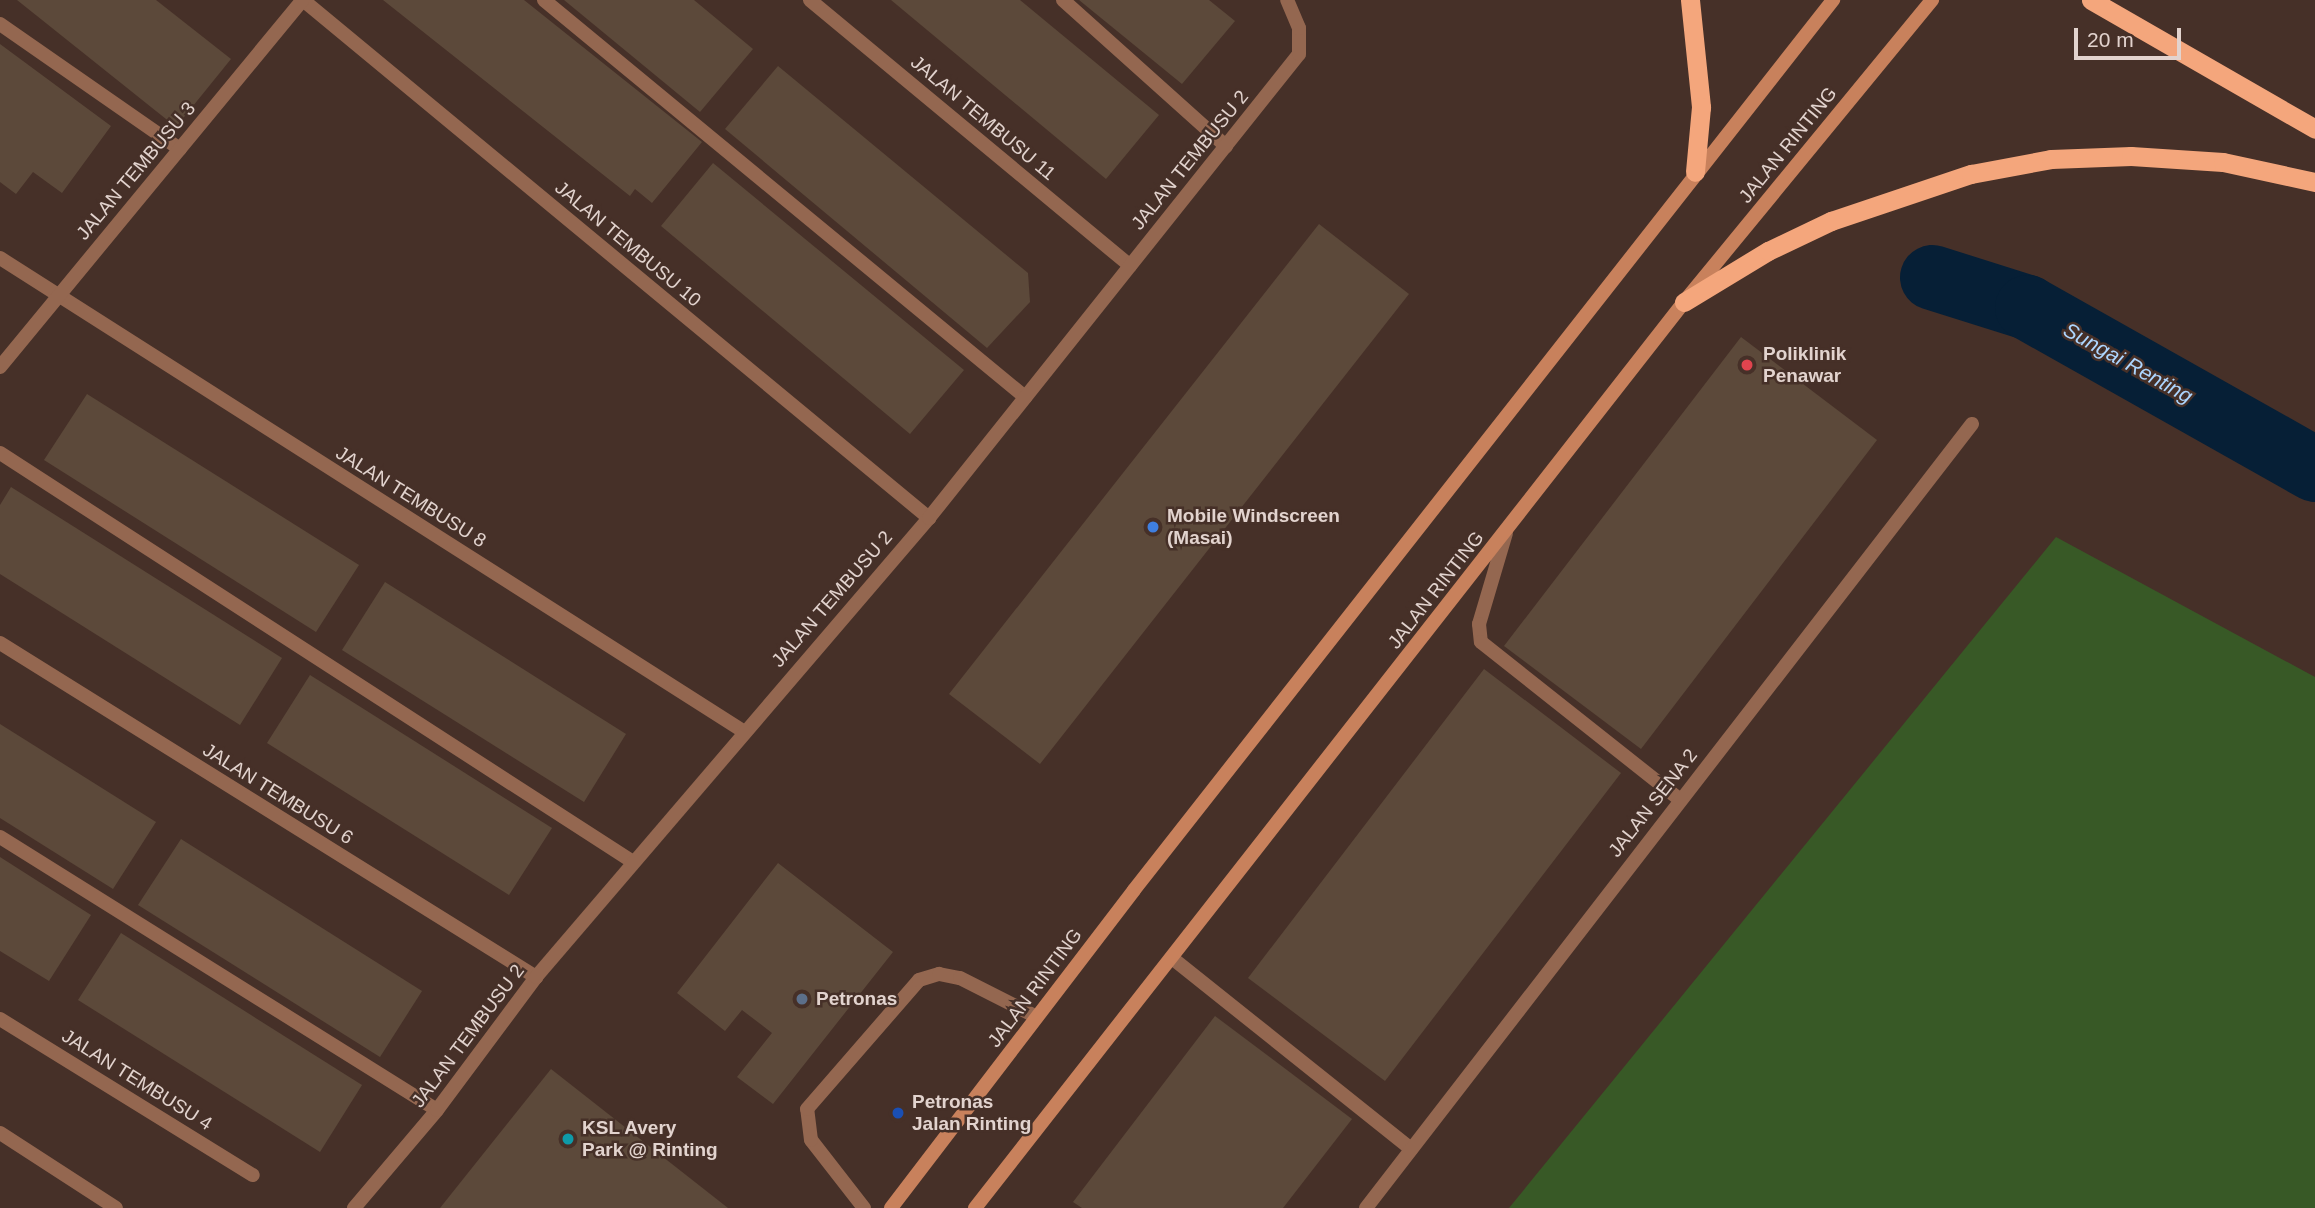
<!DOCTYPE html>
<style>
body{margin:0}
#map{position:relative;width:2315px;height:1208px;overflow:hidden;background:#463028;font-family:Helvetica,sans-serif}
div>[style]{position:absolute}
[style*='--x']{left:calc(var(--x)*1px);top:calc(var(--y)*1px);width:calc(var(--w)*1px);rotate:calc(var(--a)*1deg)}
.green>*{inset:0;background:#385926}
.river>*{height:65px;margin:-32.5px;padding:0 32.5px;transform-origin:32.5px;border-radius:32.5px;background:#061f36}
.building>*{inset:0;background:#5c493a}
.service>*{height:14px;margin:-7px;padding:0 7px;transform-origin:7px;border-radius:7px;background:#946750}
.minor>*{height:14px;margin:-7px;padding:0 7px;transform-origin:7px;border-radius:7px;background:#946750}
.tertiary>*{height:14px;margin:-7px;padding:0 7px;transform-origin:7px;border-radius:7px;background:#946750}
.secondary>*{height:14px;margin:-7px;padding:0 7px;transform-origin:7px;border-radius:7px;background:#c8815c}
.trunk>*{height:19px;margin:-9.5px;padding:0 9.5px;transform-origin:9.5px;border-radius:9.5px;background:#f4a67c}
.dots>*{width:19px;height:19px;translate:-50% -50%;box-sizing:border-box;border:4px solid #463028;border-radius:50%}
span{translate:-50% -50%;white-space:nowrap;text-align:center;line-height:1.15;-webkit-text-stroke:5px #463028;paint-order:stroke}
.street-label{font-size:19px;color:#e2d3ce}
.poi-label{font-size:19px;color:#e2d3ce;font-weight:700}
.left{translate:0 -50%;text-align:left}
.water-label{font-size:21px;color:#add6ff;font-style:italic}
.scale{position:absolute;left:2074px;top:28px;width:107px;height:32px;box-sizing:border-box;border:4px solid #e2d3ce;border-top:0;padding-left:9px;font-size:21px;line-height:24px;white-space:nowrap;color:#e2d3ce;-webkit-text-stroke:5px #463028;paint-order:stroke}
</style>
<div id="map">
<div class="green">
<div style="clip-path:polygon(2056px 537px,2315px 677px,2315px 1208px,1509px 1208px)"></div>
</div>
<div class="river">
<div style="--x:1932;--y:277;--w:100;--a:17.5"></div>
<div style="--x:2027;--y:307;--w:330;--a:29.4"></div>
</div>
<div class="building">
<div style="clip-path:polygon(17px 0,156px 0,231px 59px,176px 127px)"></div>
<div style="clip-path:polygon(383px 0,524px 0,702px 142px,652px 203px,635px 189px,630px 196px)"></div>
<div style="clip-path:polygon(564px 0,694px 0,753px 49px,700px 112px)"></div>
<div style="clip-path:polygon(891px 0,1020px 0,1159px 115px,1106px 179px)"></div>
<div style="clip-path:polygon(1079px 0,1209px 0,1235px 21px,1182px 84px)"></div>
<div style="clip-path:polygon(0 44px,111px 126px,62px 193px,33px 172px,16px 194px,0 182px)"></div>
<div style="clip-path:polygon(778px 66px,1028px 273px,1030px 302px,987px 348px,725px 129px)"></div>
<div style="clip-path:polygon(713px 163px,964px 370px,910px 434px,661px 226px)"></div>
<div style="clip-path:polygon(1319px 224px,1409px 294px,1040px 764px,949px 694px)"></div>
<div style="clip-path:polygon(1741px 337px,1877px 440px,1641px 749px,1504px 646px)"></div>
<div style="clip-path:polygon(87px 394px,359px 565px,316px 632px,44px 460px)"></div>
<div style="clip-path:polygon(11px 487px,282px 658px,240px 725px,0 574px,0 505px)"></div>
<div style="clip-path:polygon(385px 582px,626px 734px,584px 802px,342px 650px)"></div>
<div style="clip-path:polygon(1484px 669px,1621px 773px,1385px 1081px,1248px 978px)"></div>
<div style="clip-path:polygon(310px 675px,552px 828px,509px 895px,267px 743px)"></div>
<div style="clip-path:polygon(0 724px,156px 822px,113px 889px,0 818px)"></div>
<div style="clip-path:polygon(181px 839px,422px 991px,380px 1057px,138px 905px)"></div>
<div style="clip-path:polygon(0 857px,91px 915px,49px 981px,0 951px)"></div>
<div style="clip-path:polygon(778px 863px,893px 952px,773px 1104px,737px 1077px,772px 1033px,742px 1010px,725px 1031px,677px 993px)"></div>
<div style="clip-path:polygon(121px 933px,362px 1085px,320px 1152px,78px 1000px)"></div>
<div style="clip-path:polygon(1215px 1016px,1352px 1119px,1283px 1208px,1082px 1208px,1073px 1202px)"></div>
<div style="clip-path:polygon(551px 1069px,728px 1208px,440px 1208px)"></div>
</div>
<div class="service">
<div style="--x:544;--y:0;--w:624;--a:39.54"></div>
<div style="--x:1063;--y:0;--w:219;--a:41.9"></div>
<div style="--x:0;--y:24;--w:219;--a:34.8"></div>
<div style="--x:0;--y:453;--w:754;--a:32.87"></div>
<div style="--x:0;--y:837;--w:515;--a:31.99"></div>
<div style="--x:1172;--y:958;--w:306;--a:38.6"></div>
<div style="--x:864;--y:1208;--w:86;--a:-127.9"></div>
<div style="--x:811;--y:1140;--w:31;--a:-97"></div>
<div style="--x:807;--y:1109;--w:171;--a:-49"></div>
<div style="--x:919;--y:980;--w:21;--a:-17"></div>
<div style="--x:939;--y:974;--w:21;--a:11"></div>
<div style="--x:960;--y:978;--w:86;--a:26.9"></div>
</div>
<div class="minor">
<div style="--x:303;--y:0;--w:813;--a:39.61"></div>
<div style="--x:810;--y:0;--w:416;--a:39.7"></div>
<div style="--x:0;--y:258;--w:881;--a:32.48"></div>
<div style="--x:0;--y:367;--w:476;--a:-50.5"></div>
<div style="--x:1506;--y:533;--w:95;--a:106.5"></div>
<div style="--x:1479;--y:624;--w:18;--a:84"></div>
<div style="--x:1481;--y:642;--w:254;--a:38.4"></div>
<div style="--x:0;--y:643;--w:632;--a:31.93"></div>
<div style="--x:0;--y:1019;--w:297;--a:31.7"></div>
<div style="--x:354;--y:1208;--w:128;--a:-49.7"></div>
<div style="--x:437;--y:1110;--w:166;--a:-53.3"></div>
<div style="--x:536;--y:977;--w:604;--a:-49.43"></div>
<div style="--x:929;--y:518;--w:593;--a:-51.43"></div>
<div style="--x:1299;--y:54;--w:26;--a:-90"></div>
<div style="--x:1299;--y:28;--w:30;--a:-113"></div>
<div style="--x:1366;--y:1208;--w:991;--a:-52.3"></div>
</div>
<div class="tertiary">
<div style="--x:0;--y:1133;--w:138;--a:32.9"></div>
</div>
<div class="secondary">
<div style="--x:891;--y:1208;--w:400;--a:-52.6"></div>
<div style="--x:1134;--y:890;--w:1132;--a:-51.85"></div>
<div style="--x:975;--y:1208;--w:1150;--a:-51.95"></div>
<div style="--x:1684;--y:302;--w:391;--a:-50.6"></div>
</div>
<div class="trunk">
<div style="--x:1690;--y:0;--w:108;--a:84.1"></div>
<div style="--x:1701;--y:107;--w:65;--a:95.3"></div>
<div style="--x:2091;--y:0;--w:258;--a:29.9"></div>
<div style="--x:1684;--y:302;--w:98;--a:-31.3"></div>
<div style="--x:1768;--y:251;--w:70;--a:-25.5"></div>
<div style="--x:1831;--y:221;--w:148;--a:-18.6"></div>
<div style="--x:1971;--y:174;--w:81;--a:-10.6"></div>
<div style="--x:2051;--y:159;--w:80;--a:-2.1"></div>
<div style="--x:2131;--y:156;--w:92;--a:3.7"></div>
<div style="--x:2223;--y:162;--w:94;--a:12.3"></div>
</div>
<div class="dots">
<div style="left:1747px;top:365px;background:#e0444e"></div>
<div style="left:1153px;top:527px;background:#3f7fe0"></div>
<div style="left:802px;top:999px;background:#5c6f8a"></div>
<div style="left:898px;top:1113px;background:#1a4fb4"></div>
<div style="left:568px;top:1139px;background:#0f9aa8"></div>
</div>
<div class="street-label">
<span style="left:983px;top:118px;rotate:40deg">JALAN TEMBUSU 11</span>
<span style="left:1788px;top:145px;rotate:-51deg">JALAN RINTING</span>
<span style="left:1190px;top:160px;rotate:-51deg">JALAN TEMBUSU 2</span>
<span style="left:136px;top:171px;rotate:-50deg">JALAN TEMBUSU 3</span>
<span style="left:628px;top:244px;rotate:40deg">JALAN TEMBUSU 10</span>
<span style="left:411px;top:497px;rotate:32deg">JALAN TEMBUSU 8</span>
<span style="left:1436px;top:590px;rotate:-52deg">JALAN RINTING</span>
<span style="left:832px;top:599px;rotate:-49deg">JALAN TEMBUSU 2</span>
<span style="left:278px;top:794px;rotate:32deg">JALAN TEMBUSU 6</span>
<span style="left:1653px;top:803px;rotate:-52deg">JALAN SENA 2</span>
<span style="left:1035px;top:988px;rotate:-53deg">JALAN RINTING</span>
<span style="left:468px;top:1036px;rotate:-53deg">JALAN TEMBUSU 2</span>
<span style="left:137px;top:1080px;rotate:32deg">JALAN TEMBUSU 4</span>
</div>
<div class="poi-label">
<span class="left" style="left:1763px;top:365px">Poliklinik<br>Penawar</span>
<span class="left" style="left:1167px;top:527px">Mobile Windscreen<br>(Masai)</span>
<span class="left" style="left:816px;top:999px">Petronas</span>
<span class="left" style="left:912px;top:1113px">Petronas<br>Jalan Rinting</span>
<span class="left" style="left:582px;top:1139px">KSL Avery<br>Park @ Rinting</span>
</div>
<div class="water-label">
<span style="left:2128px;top:363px;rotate:29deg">Sungai Renting</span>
</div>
<div class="scale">20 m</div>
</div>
